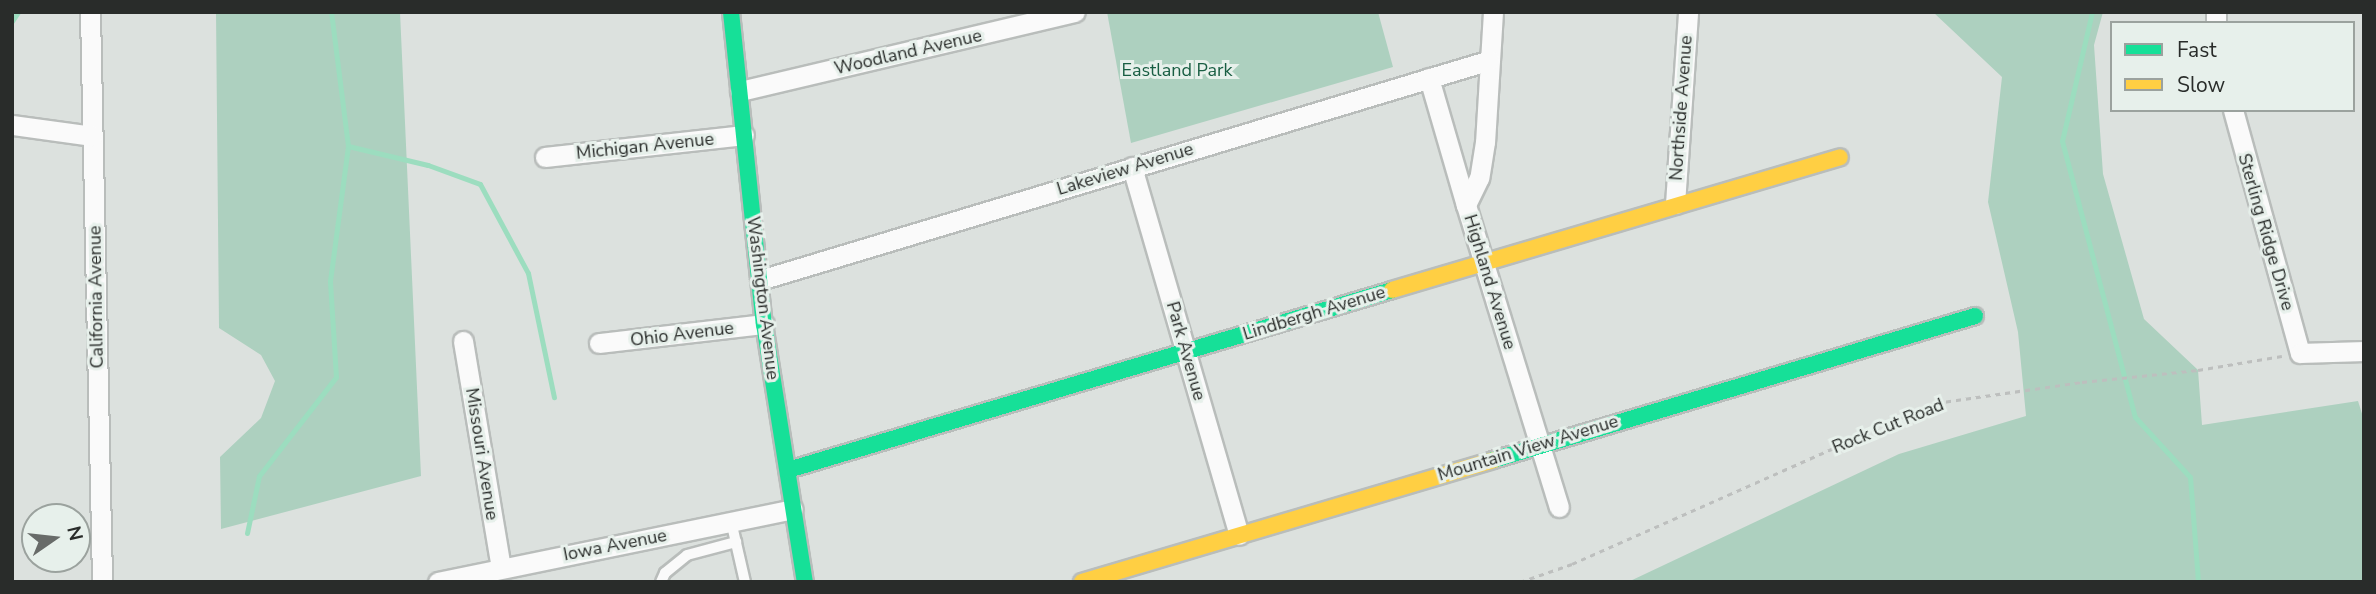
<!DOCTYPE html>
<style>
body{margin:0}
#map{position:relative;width:2376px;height:594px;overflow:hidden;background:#dce1de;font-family:"Nunito Sans",sans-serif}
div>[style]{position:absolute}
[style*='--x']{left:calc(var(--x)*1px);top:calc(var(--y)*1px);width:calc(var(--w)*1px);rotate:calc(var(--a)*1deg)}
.green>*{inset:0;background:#add0bf}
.stream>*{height:5px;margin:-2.5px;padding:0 2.5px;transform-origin:2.5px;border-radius:2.5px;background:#9cddbf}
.path>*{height:2.5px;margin-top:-1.25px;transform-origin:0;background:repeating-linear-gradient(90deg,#bdbfbe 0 5px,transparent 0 10px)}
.roads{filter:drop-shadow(2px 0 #b9bdbb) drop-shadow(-2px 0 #b9bdbb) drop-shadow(0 2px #b9bdbb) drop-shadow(0 -2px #b9bdbb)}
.lane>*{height:10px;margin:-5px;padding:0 5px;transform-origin:5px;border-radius:5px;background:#fafafa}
.street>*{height:19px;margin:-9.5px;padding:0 9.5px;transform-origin:9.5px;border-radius:9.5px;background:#fafafa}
.fast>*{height:16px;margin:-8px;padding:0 8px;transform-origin:8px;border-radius:8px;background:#16e098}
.slow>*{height:16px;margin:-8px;padding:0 8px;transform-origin:8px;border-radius:8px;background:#ffcf43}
span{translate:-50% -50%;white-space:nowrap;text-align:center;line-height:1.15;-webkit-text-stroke:6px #e7f0eb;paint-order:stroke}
.street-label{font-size:18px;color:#292c2a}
.park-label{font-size:18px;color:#195e43}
.frame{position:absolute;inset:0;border:14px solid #292c2a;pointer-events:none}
.legend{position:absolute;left:2110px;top:21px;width:245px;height:91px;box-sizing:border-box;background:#e7f0eb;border:2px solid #9ba29e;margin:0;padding:9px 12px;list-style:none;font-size:21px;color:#292c2a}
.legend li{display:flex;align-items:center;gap:14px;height:35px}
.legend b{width:35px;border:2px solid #9ba29e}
.north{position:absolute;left:21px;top:503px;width:70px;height:70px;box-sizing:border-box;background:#e7f0eb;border:2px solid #9ba29e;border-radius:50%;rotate:76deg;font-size:19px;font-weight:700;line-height:28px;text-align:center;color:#292c2a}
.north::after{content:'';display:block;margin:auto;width:24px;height:32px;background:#686b69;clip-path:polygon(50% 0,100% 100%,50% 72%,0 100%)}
</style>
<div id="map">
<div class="green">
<div style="clip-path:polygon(216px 12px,400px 12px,421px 476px,221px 529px,220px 457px,261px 418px,275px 381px,261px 355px,219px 328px)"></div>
<div style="clip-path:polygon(1107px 12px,1378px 12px,1393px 67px,1131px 143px)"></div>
<div style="clip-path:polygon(1933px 12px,2103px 12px,2094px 45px,2103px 174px,2144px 319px,2198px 370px,2202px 425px,2358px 401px,2364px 420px,2364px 582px,1628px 582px,1899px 454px,2026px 416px,2018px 332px,1988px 202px,2002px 77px)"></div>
</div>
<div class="stream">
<div style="--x:2092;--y:12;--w:132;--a:103.1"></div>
<div style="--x:2062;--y:141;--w:285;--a:75.2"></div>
<div style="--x:2135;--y:417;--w:81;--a:47.5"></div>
<div style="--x:2190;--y:477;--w:105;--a:85.6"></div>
<div style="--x:12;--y:21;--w:11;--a:-56"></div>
<div style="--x:348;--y:146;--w:82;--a:13.4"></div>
<div style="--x:428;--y:165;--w:55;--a:20.1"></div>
<div style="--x:480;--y:184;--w:101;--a:61.7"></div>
<div style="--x:528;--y:273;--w:127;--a:78.2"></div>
<div style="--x:247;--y:533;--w:58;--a:-78.1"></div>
<div style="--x:259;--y:476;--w:125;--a:-52.1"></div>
<div style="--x:336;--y:377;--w:96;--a:-93.6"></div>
<div style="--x:330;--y:281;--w:136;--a:-82.4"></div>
<div style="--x:348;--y:146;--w:135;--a:-97.2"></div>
</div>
<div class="path">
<div style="--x:1520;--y:582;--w:55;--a:-19.1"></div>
<div style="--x:1572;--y:564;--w:398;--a:-23.9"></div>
<div style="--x:1936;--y:403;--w:148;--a:-8.2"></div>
<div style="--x:2082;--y:382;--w:117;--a:-5.9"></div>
<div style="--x:2198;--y:370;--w:85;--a:-9.5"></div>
</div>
<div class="roads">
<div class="lane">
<div style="--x:731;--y:521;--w:63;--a:77.1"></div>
<div style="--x:661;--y:582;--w:10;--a:-66"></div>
<div style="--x:665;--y:573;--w:28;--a:-39"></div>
<div style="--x:687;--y:555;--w:51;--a:-14.9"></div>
</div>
<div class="street">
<div style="--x:90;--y:12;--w:570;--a:88.79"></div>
<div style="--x:1493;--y:12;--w:130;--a:93.5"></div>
<div style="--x:1485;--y:142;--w:36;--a:99"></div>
<div style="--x:1479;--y:178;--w:30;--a:116"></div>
<div style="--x:1466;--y:205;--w:316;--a:72.9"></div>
<div style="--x:2216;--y:12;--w:11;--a:90"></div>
<div style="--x:1429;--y:78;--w:132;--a:73.8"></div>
<div style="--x:740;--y:91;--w:344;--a:-13.3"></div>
<div style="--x:2233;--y:110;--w:252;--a:74.6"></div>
<div style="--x:2300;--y:353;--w:64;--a:-1.8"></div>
<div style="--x:12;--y:125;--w:81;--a:7.8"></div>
<div style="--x:545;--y:157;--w:200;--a:-6.3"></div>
<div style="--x:1132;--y:167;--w:383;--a:73.8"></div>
<div style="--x:1675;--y:204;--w:192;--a:-86.1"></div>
<div style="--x:760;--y:280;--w:762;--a:-16.77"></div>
<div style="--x:463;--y:341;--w:230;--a:80.5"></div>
<div style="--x:599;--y:343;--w:166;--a:-6.6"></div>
<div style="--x:438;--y:582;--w:362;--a:-11.6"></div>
</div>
<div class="fast">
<div style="--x:731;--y:12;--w:314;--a:84"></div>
<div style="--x:764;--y:324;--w:261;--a:81"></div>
<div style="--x:1493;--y:460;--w:503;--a:-16.63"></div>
<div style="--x:788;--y:470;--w:630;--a:-16.59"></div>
</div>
<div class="slow">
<div style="--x:1392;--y:290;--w:467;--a:-16.5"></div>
<div style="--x:1082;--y:582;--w:429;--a:-16.5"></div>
</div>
</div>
<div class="street-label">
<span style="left:908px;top:52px;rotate:-13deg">Woodland Avenue</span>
<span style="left:1681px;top:108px;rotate:-86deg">Northside Avenue</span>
<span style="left:645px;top:146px;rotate:-6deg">Michigan Avenue</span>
<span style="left:1125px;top:169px;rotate:-17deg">Lakeview Avenue</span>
<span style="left:2266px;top:232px;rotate:74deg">Sterling Ridge Drive</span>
<span style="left:1490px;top:282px;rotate:73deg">Highland Avenue</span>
<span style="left:96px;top:297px;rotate:-91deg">California Avenue</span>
<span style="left:763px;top:298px;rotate:83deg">Washington Avenue</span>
<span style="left:1314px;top:313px;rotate:-17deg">Lindbergh Avenue</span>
<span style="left:682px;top:334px;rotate:-7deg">Ohio Avenue</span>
<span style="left:1186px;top:351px;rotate:74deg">Park Avenue</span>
<span style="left:1888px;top:426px;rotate:-22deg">Rock Cut Road</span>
<span style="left:1528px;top:448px;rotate:-17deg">Mountain View Avenue</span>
<span style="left:482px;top:454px;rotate:81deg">Missouri Avenue</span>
<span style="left:615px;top:545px;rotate:-11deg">Iowa Avenue</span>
</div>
<div class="park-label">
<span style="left:1177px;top:70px">Eastland Park</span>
</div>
<div class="frame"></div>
<ul class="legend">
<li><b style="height:9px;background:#16e098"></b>Fast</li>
<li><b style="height:9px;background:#ffcf43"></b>Slow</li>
</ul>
<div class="north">N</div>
</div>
